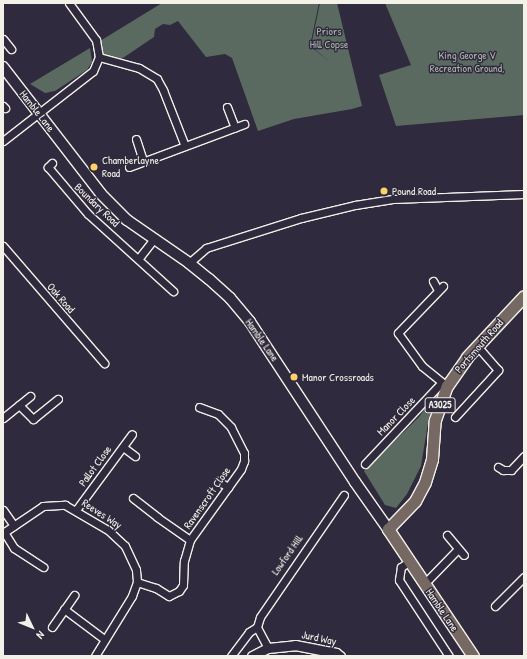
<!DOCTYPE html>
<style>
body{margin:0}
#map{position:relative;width:527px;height:659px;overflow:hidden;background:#2f2a3d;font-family:"Patrick Hand",sans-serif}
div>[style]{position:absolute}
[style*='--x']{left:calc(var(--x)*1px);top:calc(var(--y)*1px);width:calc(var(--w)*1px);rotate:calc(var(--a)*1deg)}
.green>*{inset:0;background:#5a6a61}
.roads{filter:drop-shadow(1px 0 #f4f1e8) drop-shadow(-1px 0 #f4f1e8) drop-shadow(0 1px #f4f1e8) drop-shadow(0 -1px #f4f1e8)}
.minor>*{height:7px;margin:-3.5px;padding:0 3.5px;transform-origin:3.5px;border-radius:3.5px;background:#2f2a3d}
.tertiary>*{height:9px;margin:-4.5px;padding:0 4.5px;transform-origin:4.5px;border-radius:4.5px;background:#2f2a3d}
.secondary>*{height:10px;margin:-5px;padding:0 5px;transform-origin:5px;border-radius:5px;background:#2f2a3d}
.primary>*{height:11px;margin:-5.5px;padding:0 5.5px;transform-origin:5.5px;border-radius:5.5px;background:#766964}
.dots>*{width:11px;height:11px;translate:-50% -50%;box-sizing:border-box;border:2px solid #2f2a3d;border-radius:50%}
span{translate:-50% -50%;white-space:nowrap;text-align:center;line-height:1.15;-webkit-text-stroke:3px #2f2a3d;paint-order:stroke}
.shield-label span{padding:1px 3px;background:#2f2a3d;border:1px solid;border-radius:3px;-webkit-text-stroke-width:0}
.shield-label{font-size:10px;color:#f4f1e8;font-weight:700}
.park-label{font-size:11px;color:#afb4ab}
.street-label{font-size:11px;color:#f4f1e8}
.poi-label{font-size:11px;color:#f4f1e8}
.left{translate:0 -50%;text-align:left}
.frame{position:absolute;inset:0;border:4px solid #f4f1e8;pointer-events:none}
.north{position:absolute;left:12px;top:607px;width:40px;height:40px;-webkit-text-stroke:3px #2f2a3d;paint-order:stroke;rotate:133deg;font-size:11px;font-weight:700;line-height:16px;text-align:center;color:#f4f1e8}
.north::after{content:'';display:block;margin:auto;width:14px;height:18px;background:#f4f1e8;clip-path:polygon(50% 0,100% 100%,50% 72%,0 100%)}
</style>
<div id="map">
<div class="green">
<div style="clip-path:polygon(162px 3px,319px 3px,310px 46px,330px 62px,311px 46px,320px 3px,337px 3px,362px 106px,352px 109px,348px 93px,352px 109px,294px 119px,258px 131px,232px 58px,225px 54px,206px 57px,178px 21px,170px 25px,163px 24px,155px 29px,154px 37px,117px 62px,103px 58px,100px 41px)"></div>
<div style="clip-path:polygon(385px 3px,524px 3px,524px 115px,396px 126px,379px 75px,411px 65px)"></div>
<div style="clip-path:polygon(90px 48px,92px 62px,87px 70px,55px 91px,45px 93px,30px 84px)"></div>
<div style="clip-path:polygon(433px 397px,434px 399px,428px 423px,421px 466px,407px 494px,396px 508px,385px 505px,364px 471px,419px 417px)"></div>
</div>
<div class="roads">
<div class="minor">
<div style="--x:69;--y:3;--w:46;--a:53.9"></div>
<div style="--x:96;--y:40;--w:17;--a:80"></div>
<div style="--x:3;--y:39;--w:13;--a:51"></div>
<div style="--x:3;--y:106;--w:3;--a:45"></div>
<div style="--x:227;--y:107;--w:22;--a:69"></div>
<div style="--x:136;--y:139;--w:23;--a:72"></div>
<div style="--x:3;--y:141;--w:114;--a:-37.9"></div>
<div style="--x:93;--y:71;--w:15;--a:-67"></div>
<div style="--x:99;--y:57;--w:41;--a:15.4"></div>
<div style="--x:139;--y:68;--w:21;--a:31"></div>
<div style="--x:157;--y:79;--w:13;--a:61"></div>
<div style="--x:163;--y:90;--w:60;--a:68.6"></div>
<div style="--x:52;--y:163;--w:6;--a:135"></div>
<div style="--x:48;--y:167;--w:62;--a:49.6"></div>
<div style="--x:88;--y:214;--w:115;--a:42.2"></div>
<div style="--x:129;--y:167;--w:123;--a:-20.5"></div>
<div style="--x:3;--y:246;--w:155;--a:49.2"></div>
<div style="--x:139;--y:258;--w:23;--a:-52"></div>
<div style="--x:189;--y:263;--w:23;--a:-41"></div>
<div style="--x:206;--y:248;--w:100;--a:-17.5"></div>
<div style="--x:301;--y:218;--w:56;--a:-13.5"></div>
<div style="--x:355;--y:205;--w:38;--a:-9"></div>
<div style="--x:393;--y:199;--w:131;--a:-2.2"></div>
<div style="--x:433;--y:281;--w:10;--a:61"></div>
<div style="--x:443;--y:286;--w:65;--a:133.8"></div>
<div style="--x:398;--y:333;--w:41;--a:54"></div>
<div style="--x:422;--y:366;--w:32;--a:39"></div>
<div style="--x:19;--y:405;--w:20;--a:45"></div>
<div style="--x:33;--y:419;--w:32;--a:-39"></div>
<div style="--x:455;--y:417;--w:64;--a:-47.5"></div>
<div style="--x:498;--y:370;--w:32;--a:-131"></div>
<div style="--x:3;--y:418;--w:35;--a:-39"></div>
<div style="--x:123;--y:447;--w:15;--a:37"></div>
<div style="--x:365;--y:464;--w:111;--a:-46.8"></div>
<div style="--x:498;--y:467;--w:6;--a:31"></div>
<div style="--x:503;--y:470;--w:8;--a:0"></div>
<div style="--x:511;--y:470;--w:19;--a:-47"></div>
<div style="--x:218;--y:481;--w:12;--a:31"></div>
<div style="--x:133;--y:498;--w:31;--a:38"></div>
<div style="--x:157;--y:517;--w:40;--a:34.9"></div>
<div style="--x:3;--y:510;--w:19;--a:55"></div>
<div style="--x:76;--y:510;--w:94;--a:-53.6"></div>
<div style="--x:4;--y:532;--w:19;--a:58"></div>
<div style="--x:14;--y:548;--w:35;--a:33"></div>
<div style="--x:3;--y:533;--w:48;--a:-34"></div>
<div style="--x:43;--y:506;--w:22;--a:-3"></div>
<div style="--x:65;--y:505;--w:50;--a:30.2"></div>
<div style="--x:108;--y:530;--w:23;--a:43"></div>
<div style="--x:125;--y:546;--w:26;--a:65"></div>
<div style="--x:136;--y:570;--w:12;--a:85"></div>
<div style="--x:137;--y:582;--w:15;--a:110"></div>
<div style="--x:132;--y:596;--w:70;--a:121.7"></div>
<div style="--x:447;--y:535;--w:26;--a:50"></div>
<div style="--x:410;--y:561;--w:11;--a:146"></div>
<div style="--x:401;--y:567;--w:13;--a:99"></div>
<div style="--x:399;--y:580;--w:91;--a:56.7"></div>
<div style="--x:137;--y:582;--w:20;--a:18"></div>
<div style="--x:156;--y:588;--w:15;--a:32"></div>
<div style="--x:169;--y:596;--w:11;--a:-27"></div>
<div style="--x:179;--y:591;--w:7;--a:-56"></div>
<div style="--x:183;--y:585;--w:24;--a:-88"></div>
<div style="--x:184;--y:561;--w:22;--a:-74"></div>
<div style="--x:190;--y:540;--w:87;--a:-54.3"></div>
<div style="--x:241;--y:469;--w:9;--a:-69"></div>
<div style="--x:244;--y:461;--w:8;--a:-90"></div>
<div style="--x:244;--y:453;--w:29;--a:-117"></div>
<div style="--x:231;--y:427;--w:18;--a:-135"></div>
<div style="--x:218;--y:414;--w:20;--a:-160"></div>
<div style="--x:425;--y:583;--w:47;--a:-45.9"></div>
<div style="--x:495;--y:606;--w:41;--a:-45"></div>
<div style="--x:64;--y:609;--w:50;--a:36.9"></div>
<div style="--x:52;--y:627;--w:39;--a:-55"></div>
<div style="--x:268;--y:648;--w:24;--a:-118"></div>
<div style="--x:257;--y:627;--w:10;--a:-73"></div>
<div style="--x:260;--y:617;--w:148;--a:-55.5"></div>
<div style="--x:231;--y:656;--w:30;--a:-53"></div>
<div style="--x:249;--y:632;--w:9;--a:-32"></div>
</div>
<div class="tertiary">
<div style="--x:252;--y:656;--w:18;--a:-27"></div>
<div style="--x:268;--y:648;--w:27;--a:-6"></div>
<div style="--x:295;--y:645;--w:42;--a:11"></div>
<div style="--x:336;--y:653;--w:5;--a:37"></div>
</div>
<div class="secondary">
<div style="--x:3;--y:67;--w:160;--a:52.3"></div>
<div style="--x:101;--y:194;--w:37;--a:45"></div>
<div style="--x:127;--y:220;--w:75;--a:34.7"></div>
<div style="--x:189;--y:263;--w:26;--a:39"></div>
<div style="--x:209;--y:279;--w:28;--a:42"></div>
<div style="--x:230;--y:298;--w:31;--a:50"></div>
<div style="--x:250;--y:322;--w:191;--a:56.7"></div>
<div style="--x:355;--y:482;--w:57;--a:54.9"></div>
</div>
<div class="primary">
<div style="--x:473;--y:656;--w:153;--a:-123.8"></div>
<div style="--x:388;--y:529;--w:39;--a:-46"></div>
<div style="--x:415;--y:501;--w:21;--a:-62"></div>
<div style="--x:425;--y:482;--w:24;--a:-73"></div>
<div style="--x:432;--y:459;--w:39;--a:-86"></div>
<div style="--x:435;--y:420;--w:36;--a:-71"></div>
<div style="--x:447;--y:386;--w:35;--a:-55"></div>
<div style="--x:467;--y:357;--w:83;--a:-46.9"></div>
</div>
</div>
<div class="dots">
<div style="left:94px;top:167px;background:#ffd166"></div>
<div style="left:384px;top:191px;background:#ffd166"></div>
<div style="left:294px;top:377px;background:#ffd166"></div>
</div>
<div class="shield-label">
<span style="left:440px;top:405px">A3025</span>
</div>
<div class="park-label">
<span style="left:329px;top:38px">Priors<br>Hill Copse</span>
<span style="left:467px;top:62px">King George V<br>Recreation Ground,</span>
</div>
<div class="street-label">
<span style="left:37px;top:111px;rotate:52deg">Hamble Lane</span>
<span style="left:97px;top:205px;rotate:44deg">Boundary Road</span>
<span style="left:61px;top:298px;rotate:49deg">Oak Road</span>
<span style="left:262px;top:340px;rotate:55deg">Hamble Lane</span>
<span style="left:479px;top:346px;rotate:-49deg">Portsmouth Road</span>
<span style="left:396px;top:416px;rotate:-46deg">Manor Close</span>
<span style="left:95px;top:466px;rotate:-54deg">Pallot Close</span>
<span style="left:207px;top:498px;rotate:-55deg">Ravenscroft Close</span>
<span style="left:102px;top:514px;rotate:33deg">Reeves Way</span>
<span style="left:287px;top:555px;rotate:-55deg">Lowford Hill</span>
<span style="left:442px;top:610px;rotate:56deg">Hamble Lane</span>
<span style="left:319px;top:638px;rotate:12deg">Jurd Way</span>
</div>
<div class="poi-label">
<span class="left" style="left:102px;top:167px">Chamberlayne<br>Road</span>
<span class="left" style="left:392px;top:191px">Pound Road</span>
<span class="left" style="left:302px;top:377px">Manor Crossroads</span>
</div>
<div class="frame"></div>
<div class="north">N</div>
</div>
